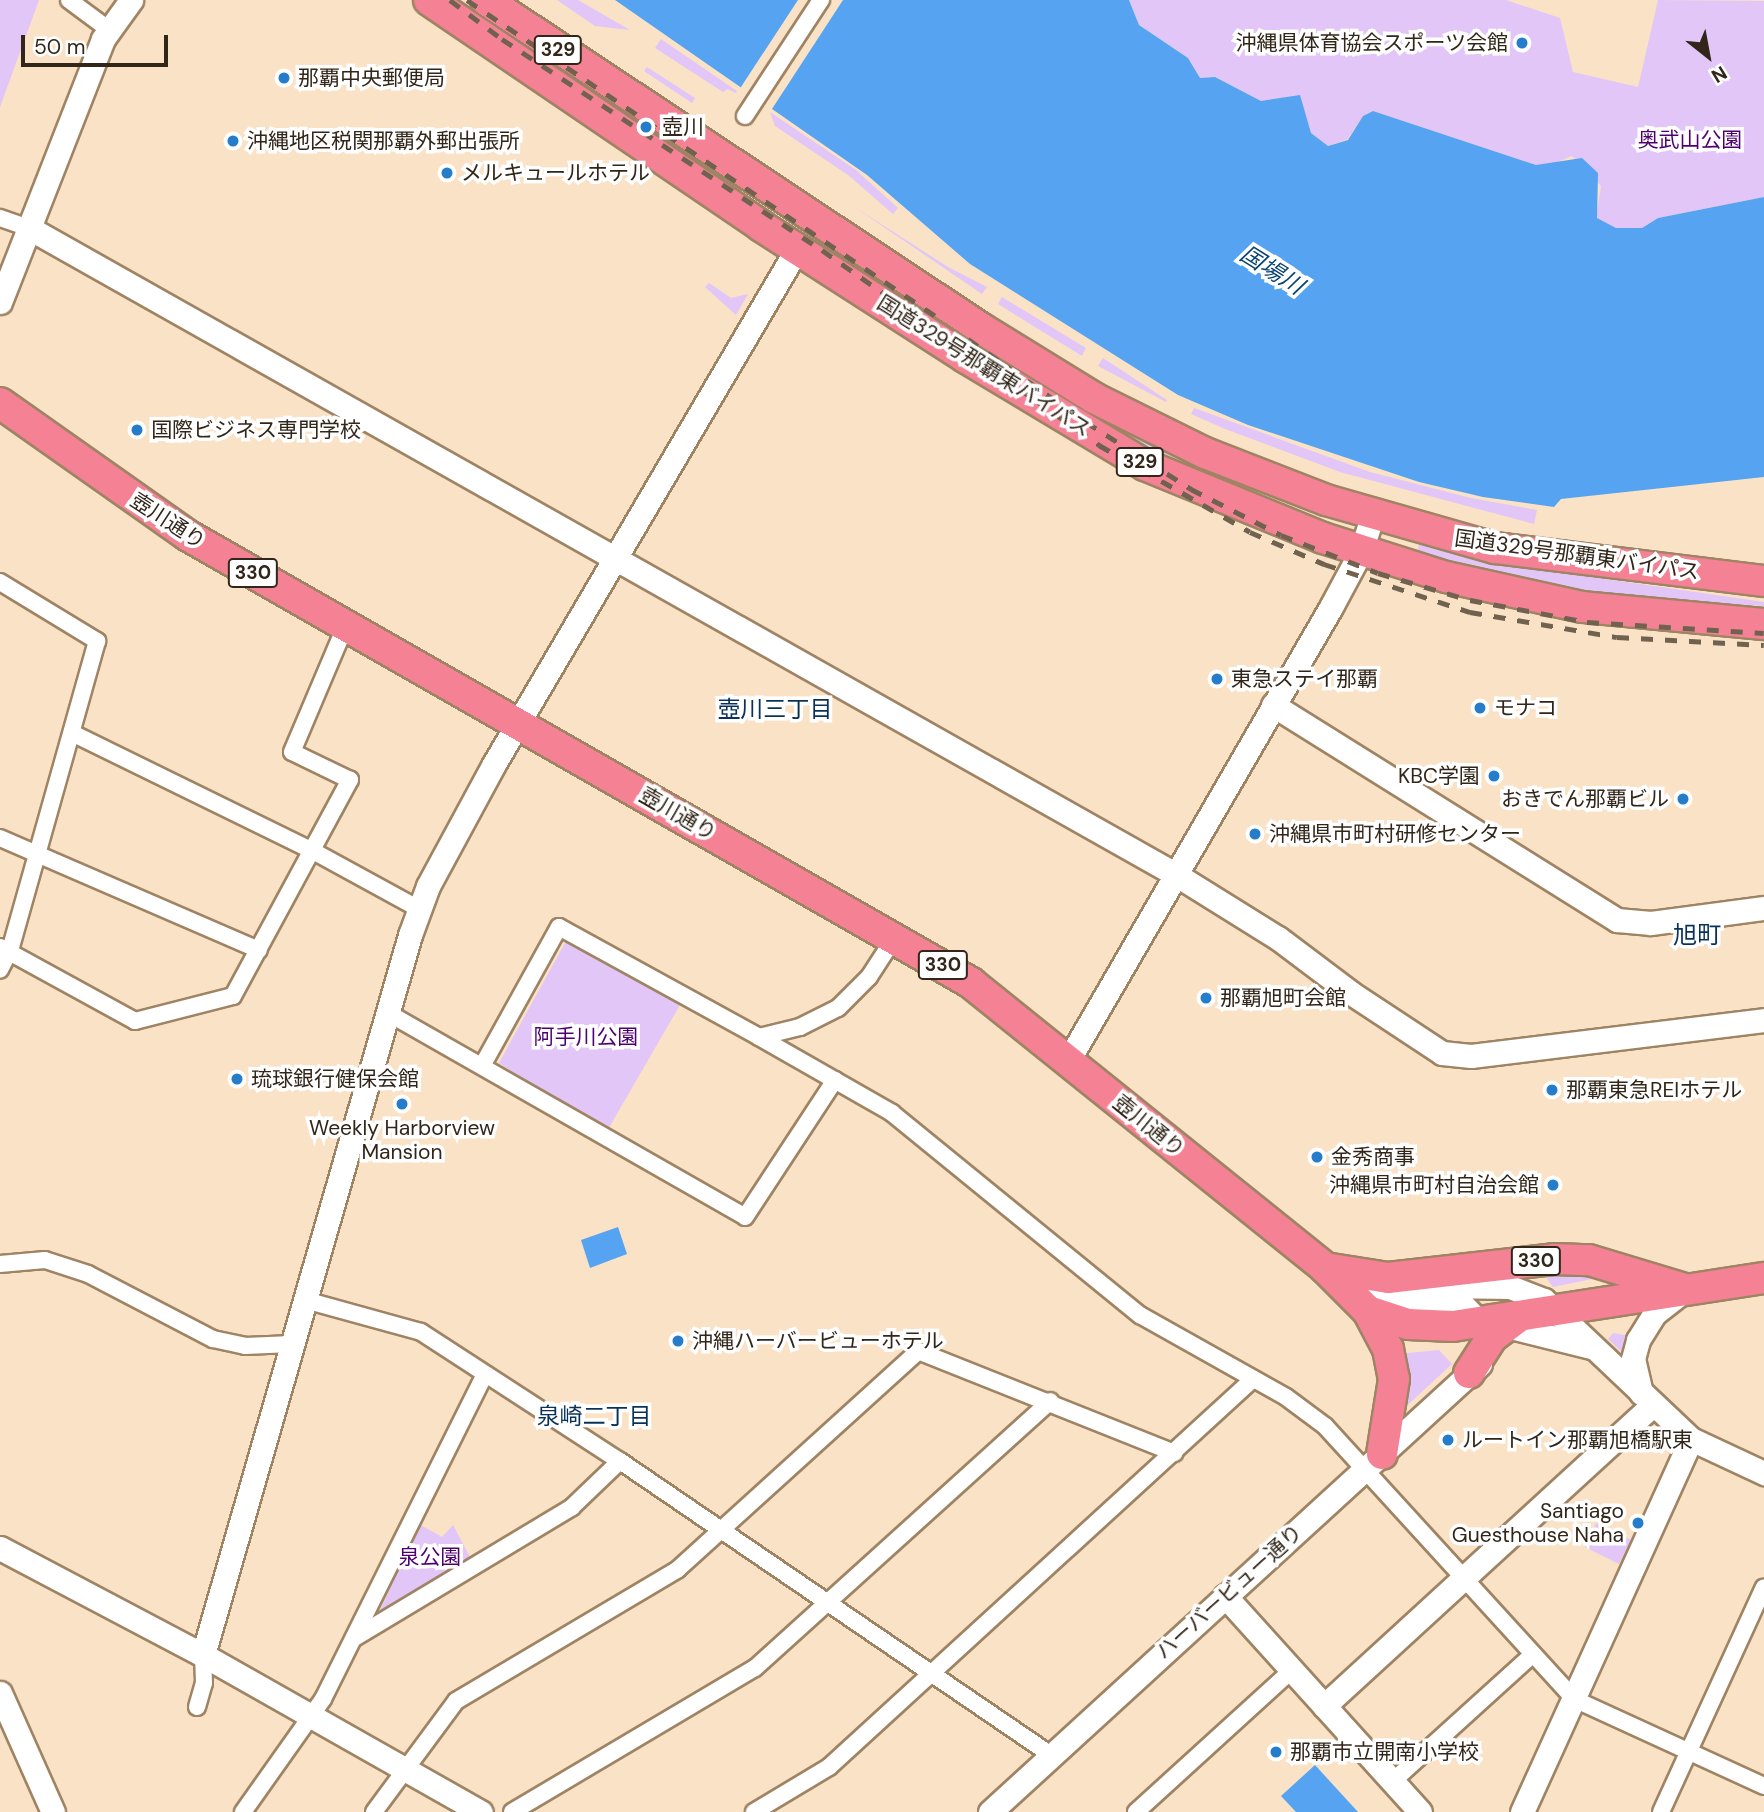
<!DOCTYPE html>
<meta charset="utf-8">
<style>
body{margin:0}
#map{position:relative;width:1764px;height:1812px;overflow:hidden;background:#fae2c7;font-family:"DM Sans","Noto Sans JP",sans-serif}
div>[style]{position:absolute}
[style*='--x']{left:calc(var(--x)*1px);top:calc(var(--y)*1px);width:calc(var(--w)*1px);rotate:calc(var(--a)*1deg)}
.green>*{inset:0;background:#e2c6f7}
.water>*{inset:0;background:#56a4f1}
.pier>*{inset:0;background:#fae2c7}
.roads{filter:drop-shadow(2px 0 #9f8464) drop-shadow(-2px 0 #9f8464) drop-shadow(0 2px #9f8464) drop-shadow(0 -2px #9f8464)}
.street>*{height:16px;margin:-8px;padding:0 8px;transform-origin:8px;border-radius:8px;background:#fff}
.secondary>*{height:23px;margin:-11.5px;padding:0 11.5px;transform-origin:11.5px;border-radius:11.5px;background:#fff}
.highway>*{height:30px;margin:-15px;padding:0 15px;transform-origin:15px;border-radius:15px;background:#f58195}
.rail>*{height:5px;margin-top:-2.5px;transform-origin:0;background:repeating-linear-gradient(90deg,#716250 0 12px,transparent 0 24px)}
.dots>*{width:19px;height:19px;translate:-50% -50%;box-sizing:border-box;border:4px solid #fff;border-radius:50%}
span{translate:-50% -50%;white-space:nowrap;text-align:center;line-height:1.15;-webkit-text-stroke:7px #fff;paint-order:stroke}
.shield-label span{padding:2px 5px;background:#fff;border:2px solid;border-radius:5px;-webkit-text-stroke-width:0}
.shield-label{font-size:19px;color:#312619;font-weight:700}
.poi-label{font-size:21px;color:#312619}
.right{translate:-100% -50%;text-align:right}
.left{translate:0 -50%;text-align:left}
.park-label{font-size:21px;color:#4e0071}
.street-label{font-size:21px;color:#312619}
.water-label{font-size:23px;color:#074273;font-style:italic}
.neighbourhood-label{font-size:23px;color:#083257}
.quarter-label{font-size:24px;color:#083257}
.north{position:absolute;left:1673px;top:21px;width:70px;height:70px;-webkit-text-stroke:5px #fff;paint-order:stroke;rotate:149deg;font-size:19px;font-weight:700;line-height:28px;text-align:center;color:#312619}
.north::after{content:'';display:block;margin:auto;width:24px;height:32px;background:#312619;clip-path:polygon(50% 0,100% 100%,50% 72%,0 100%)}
.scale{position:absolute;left:21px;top:35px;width:147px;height:32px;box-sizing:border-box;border:4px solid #312619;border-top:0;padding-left:9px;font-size:21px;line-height:24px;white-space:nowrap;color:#312619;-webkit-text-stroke:5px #fff;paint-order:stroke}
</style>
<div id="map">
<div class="green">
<div style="clip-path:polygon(0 0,39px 0,0 107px)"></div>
<div style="clip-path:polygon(557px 0,578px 0,630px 30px,595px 26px)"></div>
<div style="clip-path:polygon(1129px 0,1506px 0,1560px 18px,1573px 72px,1638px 87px,1658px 0,1764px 1px,1764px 197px,1658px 218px,1642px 228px,1616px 228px,1596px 218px,1601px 186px,1572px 156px,1548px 166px,1536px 165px,1373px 111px,1363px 116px,1348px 139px,1328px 146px,1311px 133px,1299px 96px,1261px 101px,1215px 77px,1200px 78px,1188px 58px,1139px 25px)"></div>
<div style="clip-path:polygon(661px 39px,737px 91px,736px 93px,728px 89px,723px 92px,655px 48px)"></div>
<div style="clip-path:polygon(647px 67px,695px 98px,692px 103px,644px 71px)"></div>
<div style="clip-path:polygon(770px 112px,856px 170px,898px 208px,893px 214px,848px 175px,775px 126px)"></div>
<div style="clip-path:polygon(853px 206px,948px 267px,987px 287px,982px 294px)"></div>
<div style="clip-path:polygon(856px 262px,1138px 438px,1189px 466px,1318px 523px,1145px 450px,1091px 421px,852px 269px)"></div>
<div style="clip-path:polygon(709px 283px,731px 298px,748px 294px,736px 315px,705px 287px)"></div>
<div style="clip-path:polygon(1002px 297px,1086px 348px,1082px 356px,998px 304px)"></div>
<div style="clip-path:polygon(1103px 358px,1167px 400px,1166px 402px,1098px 366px)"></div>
<div style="clip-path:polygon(1194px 408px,1370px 472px,1471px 498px,1537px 510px,1534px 524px,1340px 472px,1225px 429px,1191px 414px)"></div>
<div style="clip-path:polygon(1420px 541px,1544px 570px,1764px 602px,1764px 606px,1629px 597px,1541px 583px,1417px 552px)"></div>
<div style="clip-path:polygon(566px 941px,680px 1005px,607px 1131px,499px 1063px)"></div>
<div style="clip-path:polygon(1543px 1273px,1596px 1274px,1597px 1278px,1553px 1287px)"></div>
<div style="clip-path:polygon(1613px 1333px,1630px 1336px,1625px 1355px,1608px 1339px)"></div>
<div style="clip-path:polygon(1439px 1350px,1452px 1364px,1399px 1413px,1398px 1354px)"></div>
<div style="clip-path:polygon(1596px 1523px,1631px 1540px,1619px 1564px,1585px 1547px)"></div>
<div style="clip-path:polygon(419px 1524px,442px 1537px,453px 1525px,471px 1559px,378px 1615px)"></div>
</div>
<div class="water">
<div style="clip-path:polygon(615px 0,1129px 0,1139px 25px,1188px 58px,1200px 78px,1215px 77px,1261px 101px,1300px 95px,1311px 133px,1328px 146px,1348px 140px,1363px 116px,1373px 111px,1536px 165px,1582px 158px,1598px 173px,1597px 218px,1616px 228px,1642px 228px,1658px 218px,1764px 197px,1764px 477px,1561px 499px,1554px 507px,1483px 497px,1419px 482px,1248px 425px,1178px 395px,970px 264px,867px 175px)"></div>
<div style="clip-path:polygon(618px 1227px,627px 1254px,590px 1268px,581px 1240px)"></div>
<div style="clip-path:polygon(1315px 1765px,1358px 1812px,1296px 1812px,1281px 1796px)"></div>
</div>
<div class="pier">
<div style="clip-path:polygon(798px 0,843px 0,770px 112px,739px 90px)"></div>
</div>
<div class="roads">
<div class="street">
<div style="--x:69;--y:0;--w:49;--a:36.6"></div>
<div style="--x:745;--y:116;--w:139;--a:-56.8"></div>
<div style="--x:0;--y:218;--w:31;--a:19"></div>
<div style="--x:0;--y:582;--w:114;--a:31.3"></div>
<div style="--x:97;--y:641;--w:321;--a:105.7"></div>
<div style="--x:10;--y:950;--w:22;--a:117"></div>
<div style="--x:72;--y:733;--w:268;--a:26.1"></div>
<div style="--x:313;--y:851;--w:121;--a:28.7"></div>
<div style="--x:0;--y:838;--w:282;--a:23.4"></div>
<div style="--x:0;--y:947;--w:154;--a:28.7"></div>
<div style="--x:135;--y:1021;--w:101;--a:-14.3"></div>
<div style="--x:233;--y:996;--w:246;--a:-61.6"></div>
<div style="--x:350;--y:780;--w:64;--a:-154.2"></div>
<div style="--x:292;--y:752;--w:138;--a:-67"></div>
<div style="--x:388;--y:1013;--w:411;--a:29.7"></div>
<div style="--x:745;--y:1217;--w:164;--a:-56.7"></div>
<div style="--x:759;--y:1037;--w:42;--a:-13.7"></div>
<div style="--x:800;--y:1027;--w:42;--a:-26.6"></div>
<div style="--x:838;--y:1008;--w:44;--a:-45"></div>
<div style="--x:869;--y:977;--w:48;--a:-57"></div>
<div style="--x:482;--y:1066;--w:159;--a:-61"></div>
<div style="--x:559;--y:927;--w:228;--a:28.8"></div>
<div style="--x:759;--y:1037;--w:153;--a:29.7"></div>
<div style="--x:892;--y:1113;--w:320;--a:39.2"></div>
<div style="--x:1140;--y:1315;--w:167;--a:29.3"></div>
<div style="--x:1286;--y:1397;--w:49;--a:36.6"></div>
<div style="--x:1325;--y:1426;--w:369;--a:47.6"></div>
<div style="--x:1574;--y:1699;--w:209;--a:24.6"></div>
<div style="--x:0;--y:1264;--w:45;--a:-5.1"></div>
<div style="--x:45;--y:1260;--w:45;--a:18"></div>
<div style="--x:88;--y:1274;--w:141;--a:27.5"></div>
<div style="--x:213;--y:1339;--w:33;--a:12"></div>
<div style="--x:245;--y:1346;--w:47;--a:-2.4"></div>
<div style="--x:305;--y:1300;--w:120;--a:15.4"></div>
<div style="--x:421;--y:1332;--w:237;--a:33"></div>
<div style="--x:620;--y:1461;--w:522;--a:34.3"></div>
<div style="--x:356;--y:1637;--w:252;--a:-31"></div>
<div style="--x:572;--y:1507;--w:66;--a:-43.8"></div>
<div style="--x:197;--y:1707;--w:25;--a:-74"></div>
<div style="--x:204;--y:1683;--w:28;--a:-92"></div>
<div style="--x:1393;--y:1781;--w:186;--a:-42.2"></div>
<div style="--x:243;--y:1812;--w:138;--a:-54.7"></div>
<div style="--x:323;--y:1699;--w:363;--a:-63.5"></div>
<div style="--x:374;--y:1812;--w:138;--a:-53.5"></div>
<div style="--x:456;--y:1701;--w:258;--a:-30.7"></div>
<div style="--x:678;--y:1569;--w:324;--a:-42.2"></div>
<div style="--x:918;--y:1351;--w:276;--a:21.7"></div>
<div style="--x:512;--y:1812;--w:282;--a:-30.7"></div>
<div style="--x:755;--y:1668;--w:398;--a:-42.1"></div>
<div style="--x:754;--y:1812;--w:87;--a:-31"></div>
<div style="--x:829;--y:1767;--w:575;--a:-42.46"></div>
<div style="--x:1136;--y:1812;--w:210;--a:-42.3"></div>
<div style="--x:1661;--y:1812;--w:247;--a:-65.4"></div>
</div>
<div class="secondary">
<div style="--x:29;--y:228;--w:1316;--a:29.41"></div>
<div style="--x:1175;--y:874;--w:121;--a:31.9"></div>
<div style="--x:1278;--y:938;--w:91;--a:37"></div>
<div style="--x:1351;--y:993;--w:109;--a:33.4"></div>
<div style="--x:1442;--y:1053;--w:29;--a:6"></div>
<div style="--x:1471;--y:1056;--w:295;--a:-7"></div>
<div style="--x:0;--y:302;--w:282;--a:-68.6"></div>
<div style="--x:103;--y:39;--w:48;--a:-54.3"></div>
<div style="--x:1273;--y:705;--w:406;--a:32"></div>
<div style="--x:1617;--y:920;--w:34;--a:5"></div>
<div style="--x:1651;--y:923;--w:114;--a:-7.6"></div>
<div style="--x:1069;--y:1059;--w:522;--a:-59.9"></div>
<div style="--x:1331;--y:607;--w:64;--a:-61.8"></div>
<div style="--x:1361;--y:551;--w:38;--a:-72"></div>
<div style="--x:1349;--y:1275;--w:26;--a:37"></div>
<div style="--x:1370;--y:1291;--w:22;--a:16"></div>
<div style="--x:1391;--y:1297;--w:69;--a:4.1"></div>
<div style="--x:1460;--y:1302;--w:40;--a:46"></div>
<div style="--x:1432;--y:1281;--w:10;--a:29"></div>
<div style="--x:1441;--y:1286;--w:69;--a:0.8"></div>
<div style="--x:1510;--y:1287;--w:36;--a:21"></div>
<div style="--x:1544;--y:1300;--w:202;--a:43.4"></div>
<div style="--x:1691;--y:1439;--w:81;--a:25"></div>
<div style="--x:1499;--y:1324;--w:95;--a:14"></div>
<div style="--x:1641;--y:1393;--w:35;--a:-103"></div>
<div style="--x:1633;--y:1359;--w:20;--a:-75"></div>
<div style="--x:1638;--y:1340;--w:31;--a:-58"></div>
<div style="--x:1654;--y:1314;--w:37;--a:-38"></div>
<div style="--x:0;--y:1548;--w:229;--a:27.8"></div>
<div style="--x:203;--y:1655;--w:319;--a:29.5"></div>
<div style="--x:1225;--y:1596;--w:291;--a:47.9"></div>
<div style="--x:203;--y:1655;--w:749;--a:-73.96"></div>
<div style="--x:410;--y:935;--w:52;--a:-69.8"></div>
<div style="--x:428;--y:886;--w:139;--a:-61.6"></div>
<div style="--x:494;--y:764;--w:598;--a:-59.53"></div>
<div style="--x:0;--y:1693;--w:130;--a:66"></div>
<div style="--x:1324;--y:1706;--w:446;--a:-42.5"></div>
<div style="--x:990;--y:1812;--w:664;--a:-42.44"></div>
<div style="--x:1522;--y:1812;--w:409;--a:-65.6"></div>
</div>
<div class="highway">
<div style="--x:429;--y:0;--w:402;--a:34.2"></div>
<div style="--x:761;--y:226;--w:242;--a:32.7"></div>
<div style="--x:965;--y:357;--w:210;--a:31"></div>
<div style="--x:1145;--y:465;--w:192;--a:22.3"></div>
<div style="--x:1323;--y:538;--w:129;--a:17.6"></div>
<div style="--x:1446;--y:577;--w:140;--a:12.4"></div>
<div style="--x:1583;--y:607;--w:182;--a:5.4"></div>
<div style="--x:486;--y:0;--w:595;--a:33.56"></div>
<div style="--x:982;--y:329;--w:132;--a:31.6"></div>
<div style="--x:1094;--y:398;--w:124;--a:26.4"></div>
<div style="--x:1205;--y:453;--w:130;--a:21.2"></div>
<div style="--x:1326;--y:500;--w:176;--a:15.9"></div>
<div style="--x:1495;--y:548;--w:271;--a:7"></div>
<div style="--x:0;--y:403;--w:229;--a:35.2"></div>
<div style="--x:187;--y:535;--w:903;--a:29.74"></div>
<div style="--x:971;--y:983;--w:454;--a:38.8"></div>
<div style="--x:1325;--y:1268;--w:61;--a:45"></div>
<div style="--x:1368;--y:1311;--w:42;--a:18"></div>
<div style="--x:1408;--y:1324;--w:45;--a:2.5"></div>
<div style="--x:1453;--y:1326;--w:315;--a:-8.8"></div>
<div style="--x:1325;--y:1268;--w:64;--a:9"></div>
<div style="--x:1388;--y:1278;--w:167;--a:-6.5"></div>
<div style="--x:1554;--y:1259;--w:35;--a:2"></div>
<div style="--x:1589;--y:1260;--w:97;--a:16.8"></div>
<div style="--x:1368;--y:1311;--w:43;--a:62.2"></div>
<div style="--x:1388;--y:1349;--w:31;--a:79"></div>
<div style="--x:1394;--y:1379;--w:76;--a:99.1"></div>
<div style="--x:1469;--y:1373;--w:43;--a:-57.4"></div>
<div style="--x:1492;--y:1337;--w:35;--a:-37"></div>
</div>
</div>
<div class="rail">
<div style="--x:450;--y:0;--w:65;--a:36.9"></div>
<div style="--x:502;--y:39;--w:383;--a:33.4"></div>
<div style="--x:822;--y:250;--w:339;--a:35.1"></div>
<div style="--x:1099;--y:445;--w:174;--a:29.9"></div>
<div style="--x:1250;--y:532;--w:81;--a:23.4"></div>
<div style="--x:1324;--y:564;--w:154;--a:18.2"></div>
<div style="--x:1470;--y:612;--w:149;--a:9.7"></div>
<div style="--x:1617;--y:637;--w:147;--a:3.1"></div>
<div style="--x:467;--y:0;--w:571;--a:34"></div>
<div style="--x:968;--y:339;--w:144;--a:35.1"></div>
<div style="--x:1086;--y:422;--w:125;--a:32.5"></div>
<div style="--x:1191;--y:489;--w:101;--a:27.1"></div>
<div style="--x:1281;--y:535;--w:104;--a:21.4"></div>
<div style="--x:1378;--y:573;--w:96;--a:16.4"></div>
<div style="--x:1470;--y:600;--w:119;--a:10.6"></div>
<div style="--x:1587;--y:622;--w:177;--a:3.6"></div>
</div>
<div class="dots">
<div style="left:1522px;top:43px;background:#257cca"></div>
<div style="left:284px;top:78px;background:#257cca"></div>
<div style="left:646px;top:127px;background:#257cca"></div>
<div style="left:233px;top:141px;background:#257cca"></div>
<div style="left:447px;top:173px;background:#257cca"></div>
<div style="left:137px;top:430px;background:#257cca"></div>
<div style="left:1217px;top:679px;background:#257cca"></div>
<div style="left:1480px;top:708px;background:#257cca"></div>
<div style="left:1494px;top:776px;background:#257cca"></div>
<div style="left:1683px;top:799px;background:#257cca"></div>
<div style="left:1255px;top:834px;background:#257cca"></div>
<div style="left:1206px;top:998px;background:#257cca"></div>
<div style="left:237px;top:1079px;background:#257cca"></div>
<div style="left:1552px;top:1090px;background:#257cca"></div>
<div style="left:402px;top:1104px;background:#257cca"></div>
<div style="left:1317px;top:1157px;background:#257cca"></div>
<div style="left:1553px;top:1185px;background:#257cca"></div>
<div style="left:678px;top:1341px;background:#257cca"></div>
<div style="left:1448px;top:1440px;background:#257cca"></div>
<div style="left:1638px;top:1523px;background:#257cca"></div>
<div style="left:1276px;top:1752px;background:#257cca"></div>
</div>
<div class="shield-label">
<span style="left:558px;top:50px">329</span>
<span style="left:1140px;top:462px">329</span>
<span style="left:253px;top:573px">330</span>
<span style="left:943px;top:965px">330</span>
<span style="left:1536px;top:1261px">330</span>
</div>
<div class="poi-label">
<span class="right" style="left:1508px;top:43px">沖縄県体育協会スポーツ会館</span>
<span class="left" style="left:298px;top:78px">那覇中央郵便局</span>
<span class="left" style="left:662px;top:127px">壺川</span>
<span class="left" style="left:247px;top:141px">沖縄地区税関那覇外郵出張所</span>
<span class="left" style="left:461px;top:173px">メルキュールホテル</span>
<span class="left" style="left:151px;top:430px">国際ビジネス専門学校</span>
<span class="left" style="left:1231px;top:679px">東急ステイ那覇</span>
<span class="left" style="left:1494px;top:708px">モナコ</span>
<span class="right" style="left:1480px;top:776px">KBC学園</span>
<span class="right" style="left:1669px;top:799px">おきでん那覇ビル</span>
<span class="left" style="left:1269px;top:834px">沖縄県市町村研修センター</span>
<span class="left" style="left:1220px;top:998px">那覇旭町会館</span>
<span class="left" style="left:251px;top:1079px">琉球銀行健保会館</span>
<span class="left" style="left:1566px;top:1090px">那覇東急REIホテル</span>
<span style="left:402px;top:1140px">Weekly Harborview<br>Mansion</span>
<span class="left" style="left:1331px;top:1157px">金秀商事</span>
<span class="right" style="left:1539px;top:1185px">沖縄県市町村自治会館</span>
<span class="left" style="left:692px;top:1341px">沖縄ハーバービューホテル</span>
<span class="left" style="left:1462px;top:1440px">ルートイン那覇旭橋駅東</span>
<span class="right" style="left:1624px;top:1523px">Santiago<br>Guesthouse Naha</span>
<span class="left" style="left:1290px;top:1752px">那覇市立開南小学校</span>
</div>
<div class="park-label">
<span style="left:1690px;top:140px">奥武山公園</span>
<span style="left:586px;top:1037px">阿手川公園</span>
<span style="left:430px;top:1557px">泉公園</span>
</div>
<div class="street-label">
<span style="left:984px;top:366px;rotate:32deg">国道329号那覇東バイパス</span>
<span style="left:168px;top:521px;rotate:33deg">壺川通り</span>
<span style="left:1577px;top:555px;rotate:8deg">国道329号那覇東バイパス</span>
<span style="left:678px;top:814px;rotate:30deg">壺川通り</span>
<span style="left:1149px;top:1126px;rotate:39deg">壺川通り</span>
<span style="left:1229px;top:1592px;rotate:-42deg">ハーバービュー通り</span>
</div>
<div class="water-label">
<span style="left:1272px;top:270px;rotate:32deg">国場川</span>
</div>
<div class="neighbourhood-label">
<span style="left:775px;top:709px">壺川三丁目</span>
<span style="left:594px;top:1416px">泉崎二丁目</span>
</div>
<div class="quarter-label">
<span style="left:1697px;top:935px">旭町</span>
</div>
<div class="north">N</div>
<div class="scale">50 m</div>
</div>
